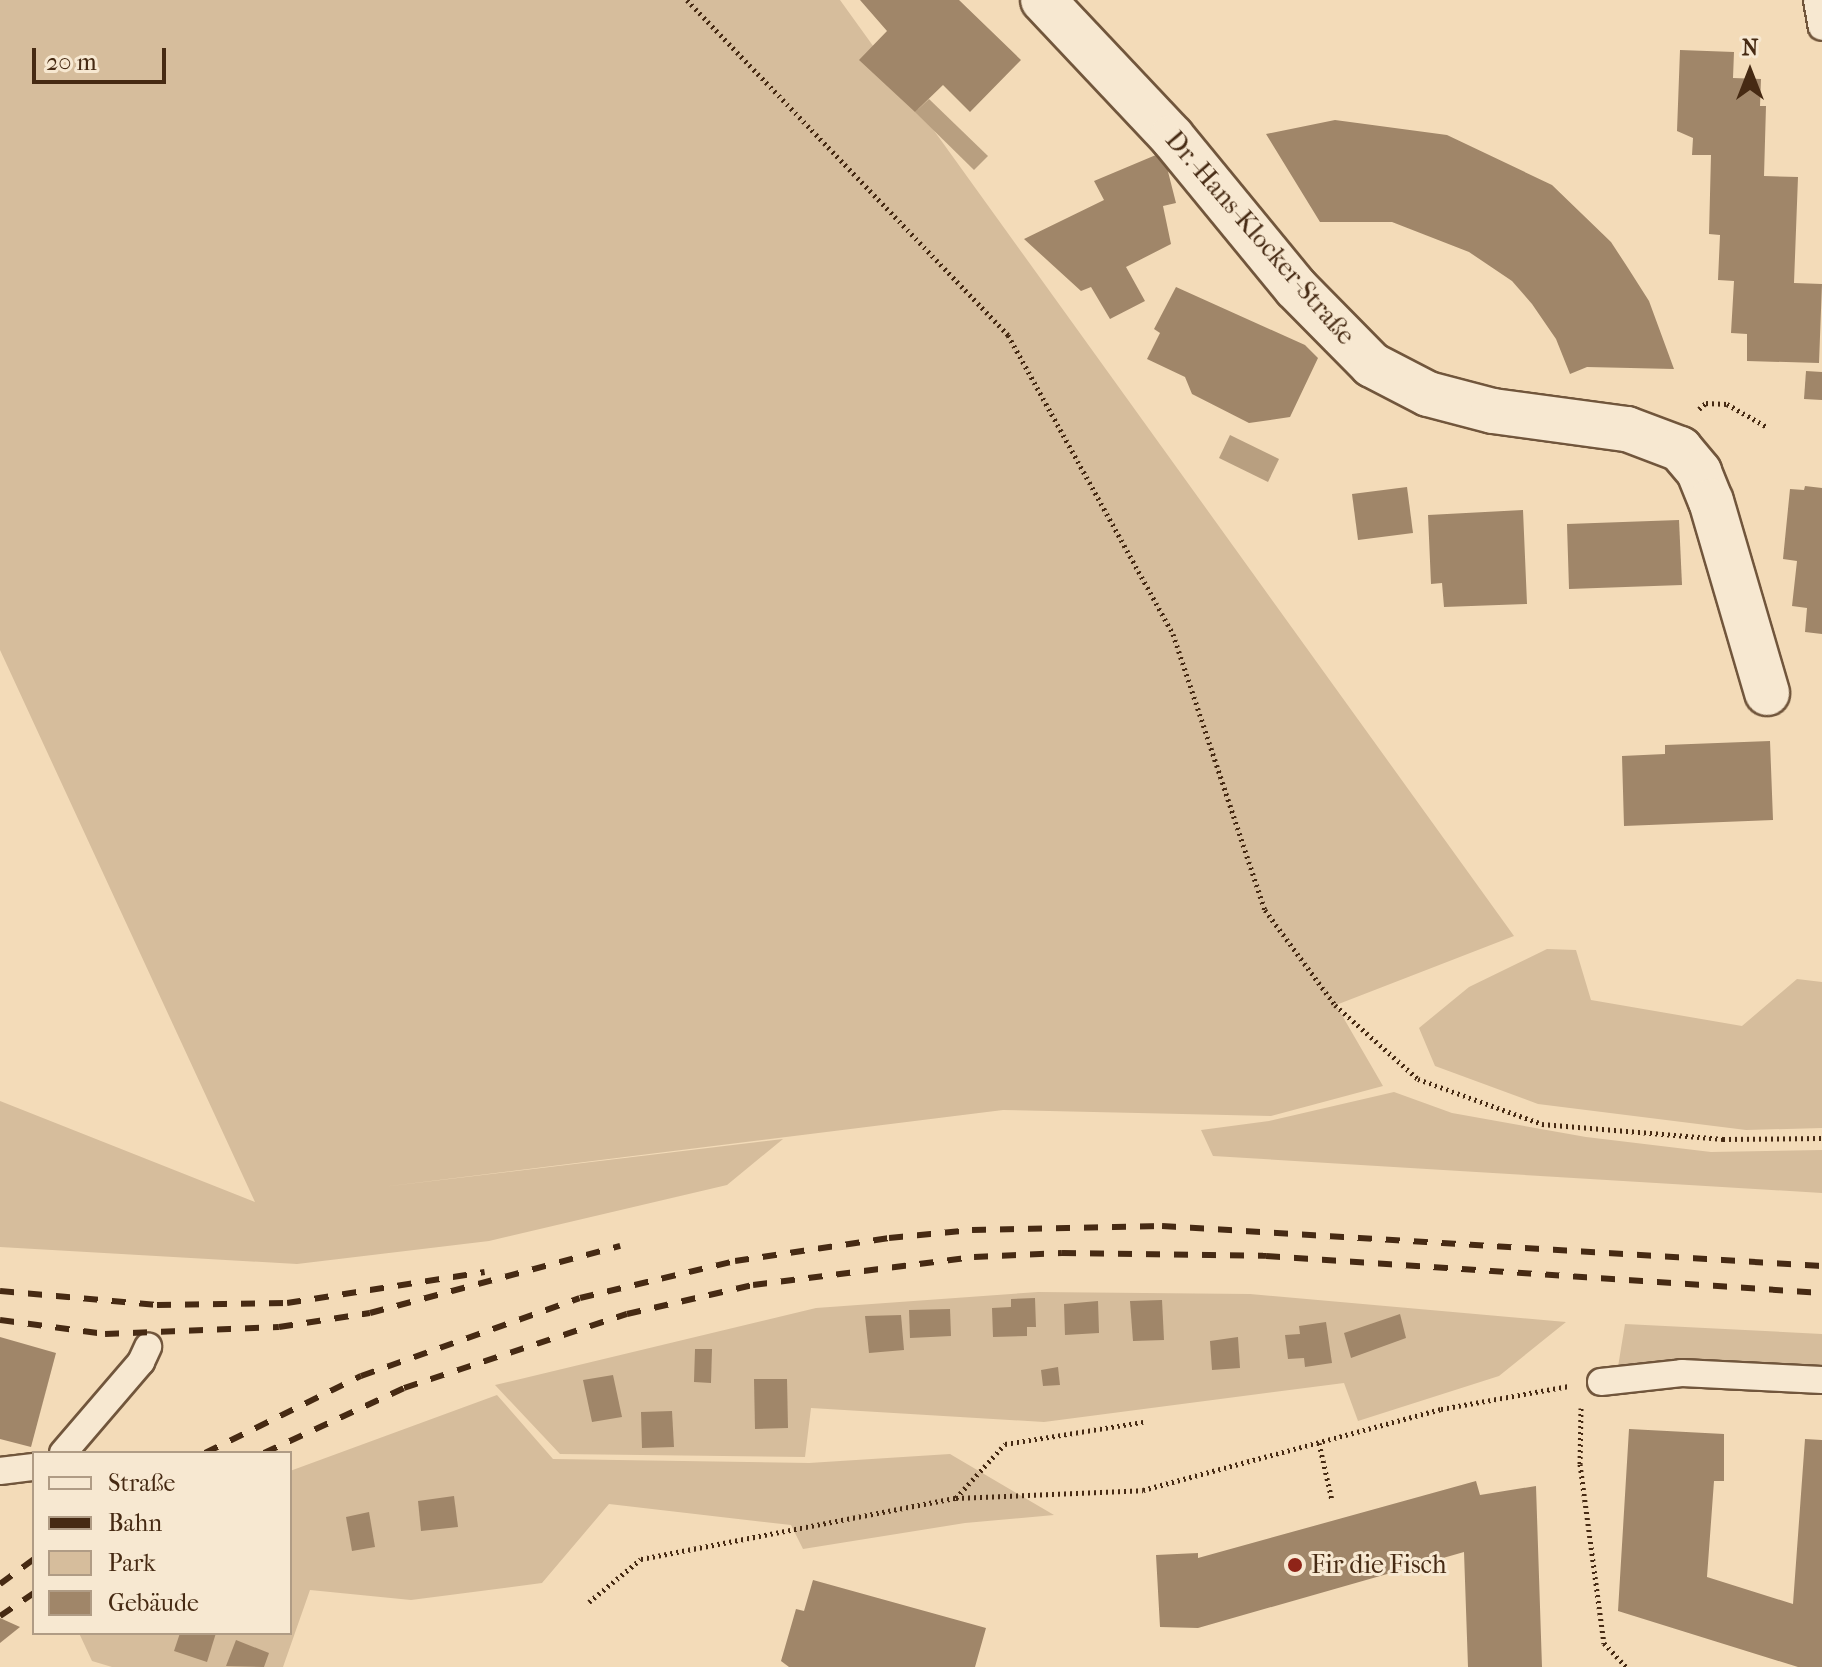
<!DOCTYPE html>
<meta charset="utf-8">
<style>
body{margin:0}
#map{position:relative;width:1822px;height:1667px;overflow:hidden;background:#f3dbb8;font-family:"IM FELL French Canon",serif}
div>[style]{position:absolute}
[style*='--x']{left:calc(var(--x)*1px);top:calc(var(--y)*1px);width:calc(var(--w)*1px);rotate:calc(var(--a)*1deg)}
.green>*{inset:0;background:#d6bd9c}
.water>*{inset:0;background:#b89f80}
.building>*{inset:0;background:#a08669}
.path>*{height:5px;margin-top:-2.5px;transform-origin:0;background:repeating-linear-gradient(90deg,#462a13 0 2px,transparent 0 6px)}
.roads{filter:drop-shadow(2px 0 #71563c) drop-shadow(-2px 0 #71563c) drop-shadow(0 2px #71563c) drop-shadow(0 -2px #71563c)}
.lane>*{height:26px;margin:-13px;padding:0 13px;transform-origin:13px;border-radius:13px;background:#f7e8d1}
.street>*{height:44px;margin:-22px;padding:0 22px;transform-origin:22px;border-radius:22px;background:#f7e8d1}
.rail>*{height:6px;margin-top:-3px;transform-origin:0;background:repeating-linear-gradient(90deg,#462a13 0 14px,transparent 0 28px)}
.dots>*{width:22px;height:22px;translate:-50% -50%;box-sizing:border-box;border:4px solid #f7e8d1;border-radius:50%}
span{translate:-50% -50%;white-space:nowrap;text-align:center;line-height:1.15;-webkit-text-stroke:6px #f7e8d1;paint-order:stroke}
.street-label{font-size:26px;color:#462a13}
.poi-label{font-size:26px;color:#462a13}
.left{translate:0 -50%;text-align:left}
.legend{position:absolute;left:32px;top:1451px;width:260px;height:184px;box-sizing:border-box;background:#f7e8d1;border:2px solid #b09c85;margin:0;padding:10px 14px;list-style:none;font-size:24px;color:#462a13}
.legend li{display:flex;align-items:center;gap:16px;height:40px}
.legend b{width:40px;border:2px solid #b09c85}
.north{position:absolute;left:1710px;top:32px;width:80px;height:80px;-webkit-text-stroke:6px #f7e8d1;paint-order:stroke;rotate:0deg;font-size:22px;font-weight:700;line-height:32px;text-align:center;color:#462a13}
.north::after{content:'';display:block;margin:auto;width:28px;height:36px;background:#462a13;clip-path:polygon(50% 0,100% 100%,50% 72%,0 100%)}
.scale{position:absolute;left:32px;top:48px;width:134px;height:36px;box-sizing:border-box;border:4px solid #462a13;border-top:0;padding-left:10px;font-size:24px;line-height:28px;white-space:nowrap;color:#462a13;-webkit-text-stroke:6px #f7e8d1;paint-order:stroke}
</style>
<div id="map">
<div class="green">
<div style="clip-path:polygon(0 0,840px 0,1514px 936px,1336px 1005px,1383px 1086px,1271px 1116px,1003px 1110px,382px 1187px,783px 1139px,727px 1185px,489px 1241px,297px 1264px,0 1247px,0 1101px,255px 1202px,0 650px)"></div>
<div style="clip-path:polygon(1547px 949px,1576px 950px,1591px 1000px,1742px 1026px,1797px 979px,1822px 982px,1822px 1128px,1746px 1130px,1538px 1104px,1435px 1066px,1419px 1028px,1469px 987px)"></div>
<div style="clip-path:polygon(1394px 1092px,1452px 1113px,1586px 1137px,1711px 1152px,1822px 1150px,1822px 1193px,1213px 1156px,1201px 1130px,1269px 1121px)"></div>
<div style="clip-path:polygon(1038px 1292px,1250px 1294px,1566px 1322px,1499px 1376px,1358px 1421px,1344px 1383px,1044px 1422px,811px 1408px,805px 1457px,560px 1454px,495px 1385px,816px 1308px)"></div>
<div style="clip-path:polygon(1625px 1324px,1822px 1334px,1822px 1369px,1682px 1363px,1617px 1373px)"></div>
<div style="clip-path:polygon(497px 1395px,553px 1459px,809px 1463px,950px 1454px,1054px 1515px,965px 1523px,803px 1549px,791px 1525px,609px 1504px,542px 1583px,411px 1600px,310px 1590px,283px 1667px,112px 1667px,92px 1661px,79px 1633px,290px 1633px,290px 1471px)"></div>
</div>
<div class="water">
<div style="clip-path:polygon(929px 99px,988px 156px,974px 170px,915px 112px)"></div>
<div style="clip-path:polygon(1230px 435px,1279px 459px,1268px 482px,1219px 458px)"></div>
</div>
<div class="building">
<div style="clip-path:polygon(860px 0,959px 0,1021px 60px,970px 112px,943px 85px,915px 112px,859px 60px,887px 31px)"></div>
<div style="clip-path:polygon(1680px 50px,1734px 52px,1733px 78px,1761px 79px,1760px 106px,1766px 106px,1764px 176px,1798px 177px,1794px 283px,1822px 284px,1819px 363px,1747px 361px,1747px 334px,1731px 333px,1734px 281px,1718px 280px,1720px 235px,1709px 234px,1711px 155px,1692px 155px,1693px 138px,1677px 131px)"></div>
<div style="clip-path:polygon(1335px 120px,1447px 135px,1552px 185px,1611px 242px,1628px 268px,1649px 301px,1674px 369px,1587px 367px,1570px 374px,1556px 339px,1532px 304px,1512px 281px,1469px 252px,1392px 222px,1320px 222px,1266px 134px)"></div>
<div style="clip-path:polygon(1163px 152px,1176px 203px,1163px 206px,1171px 244px,1126px 267px,1145px 301px,1110px 319px,1091px 287px,1081px 291px,1024px 239px,1104px 200px,1094px 181px)"></div>
<div style="clip-path:polygon(1176px 287px,1305px 345px,1318px 358px,1290px 417px,1249px 423px,1192px 394px,1185px 377px,1147px 359px,1160px 333px,1154px 329px)"></div>
<div style="clip-path:polygon(1806px 371px,1822px 372px,1822px 400px,1804px 399px)"></div>
<div style="clip-path:polygon(1805px 486px,1822px 488px,1822px 634px,1805px 632px,1807px 608px,1792px 606px,1797px 561px,1783px 559px,1790px 489px,1804px 490px)"></div>
<div style="clip-path:polygon(1407px 487px,1413px 533px,1358px 540px,1352px 494px)"></div>
<div style="clip-path:polygon(1523px 510px,1527px 604px,1444px 607px,1442px 583px,1431px 584px,1428px 515px)"></div>
<div style="clip-path:polygon(1679px 520px,1682px 585px,1569px 589px,1567px 524px)"></div>
<div style="clip-path:polygon(1770px 741px,1773px 820px,1624px 826px,1622px 756px,1665px 754px,1665px 745px)"></div>
<div style="clip-path:polygon(1035px 1298px,1036px 1327px,1027px 1327px,1027px 1336px,993px 1337px,992px 1308px,1011px 1307px,1011px 1299px)"></div>
<div style="clip-path:polygon(1162px 1300px,1164px 1340px,1133px 1341px,1130px 1301px)"></div>
<div style="clip-path:polygon(1098px 1301px,1099px 1333px,1065px 1335px,1064px 1304px)"></div>
<div style="clip-path:polygon(950px 1309px,951px 1336px,910px 1338px,909px 1310px)"></div>
<div style="clip-path:polygon(1400px 1314px,1406px 1338px,1351px 1358px,1344px 1333px)"></div>
<div style="clip-path:polygon(901px 1315px,904px 1350px,869px 1353px,865px 1316px)"></div>
<div style="clip-path:polygon(1326px 1322px,1332px 1363px,1305px 1367px,1304px 1358px,1288px 1359px,1285px 1335px,1300px 1334px,1299px 1326px)"></div>
<div style="clip-path:polygon(0 1337px,56px 1353px,31px 1447px,0 1439px)"></div>
<div style="clip-path:polygon(1238px 1337px,1240px 1368px,1212px 1370px,1210px 1341px)"></div>
<div style="clip-path:polygon(695px 1349px,712px 1349px,711px 1383px,694px 1382px)"></div>
<div style="clip-path:polygon(1058px 1367px,1060px 1385px,1043px 1386px,1041px 1370px)"></div>
<div style="clip-path:polygon(613px 1375px,622px 1417px,592px 1422px,583px 1380px)"></div>
<div style="clip-path:polygon(754px 1379px,787px 1379px,788px 1428px,755px 1429px)"></div>
<div style="clip-path:polygon(672px 1411px,674px 1447px,642px 1448px,641px 1412px)"></div>
<div style="clip-path:polygon(1629px 1429px,1724px 1434px,1724px 1481px,1714px 1481px,1707px 1577px,1793px 1604px,1805px 1439px,1822px 1440px,1822px 1667px,1798px 1667px,1618px 1611px)"></div>
<div style="clip-path:polygon(1476px 1481px,1480px 1495px,1536px 1486px,1542px 1667px,1468px 1667px,1464px 1552px,1198px 1628px,1160px 1627px,1156px 1555px,1198px 1553px,1198px 1558px)"></div>
<div style="clip-path:polygon(454px 1496px,458px 1527px,421px 1531px,418px 1501px)"></div>
<div style="clip-path:polygon(369px 1512px,375px 1547px,352px 1551px,346px 1517px)"></div>
<div style="clip-path:polygon(813px 1580px,986px 1628px,975px 1667px,789px 1667px,781px 1661px,796px 1609px,804px 1611px)"></div>
<div style="clip-path:polygon(0 1618px,20px 1627px,0 1643px)"></div>
<div style="clip-path:polygon(180px 1633px,216px 1633px,207px 1662px,174px 1651px)"></div>
<div style="clip-path:polygon(236px 1640px,269px 1653px,264px 1667px,226px 1666px)"></div>
</div>
<div class="path">
<div style="--x:687;--y:0;--w:464;--a:46.2"></div>
<div style="--x:1008;--y:335;--w:342;--a:61.1"></div>
<div style="--x:1173;--y:634;--w:291;--a:71.6"></div>
<div style="--x:1265;--y:910;--w:118;--a:53.6"></div>
<div style="--x:1335;--y:1005;--w:111;--a:41.7"></div>
<div style="--x:1418;--y:1079;--w:132;--a:19.9"></div>
<div style="--x:1542;--y:1124;--w:182;--a:4.7"></div>
<div style="--x:1723;--y:1139;--w:99;--a:-0.6"></div>
<div style="--x:1699;--y:409;--w:9;--a:-41"></div>
<div style="--x:1706;--y:403;--w:21;--a:3"></div>
<div style="--x:1727;--y:404;--w:46;--a:29.9"></div>
<div style="--x:1581;--y:1408;--w:56;--a:91"></div>
<div style="--x:1580;--y:1464;--w:181;--a:82.4"></div>
<div style="--x:1604;--y:1643;--w:33;--a:47"></div>
<div style="--x:1319;--y:1443;--w:58;--a:77.2"></div>
<div style="--x:956;--y:1498;--w:187;--a:-2.4"></div>
<div style="--x:1143;--y:1490;--w:309;--a:-15.2"></div>
<div style="--x:1441;--y:1409;--w:130;--a:-10.2"></div>
<div style="--x:589;--y:1602;--w:67;--a:-39.6"></div>
<div style="--x:641;--y:1559;--w:321;--a:-11"></div>
<div style="--x:956;--y:1498;--w:73;--a:-47.8"></div>
<div style="--x:1005;--y:1444;--w:140;--a:-9.1"></div>
</div>
<div class="roads">
<div class="lane">
<div style="--x:1817;--y:0;--w:27;--a:80"></div>
<div style="--x:1601;--y:1382;--w:81;--a:-6.3"></div>
<div style="--x:1682;--y:1373;--w:140;--a:2.9"></div>
<div style="--x:63;--y:1453;--w:120;--a:-49.4"></div>
<div style="--x:141;--y:1362;--w:17;--a:-65"></div>
<div style="--x:0;--y:1471;--w:34;--a:-7"></div>
</div>
<div class="street">
<div style="--x:1043;--y:0;--w:188;--a:46.7"></div>
<div style="--x:1172;--y:137;--w:195;--a:50.6"></div>
<div style="--x:1296;--y:288;--w:108;--a:45.4"></div>
<div style="--x:1372;--y:365;--w:63;--a:27.4"></div>
<div style="--x:1428;--y:394;--w:67;--a:14.7"></div>
<div style="--x:1493;--y:411;--w:135;--a:7.7"></div>
<div style="--x:1627;--y:429;--w:57;--a:20.7"></div>
<div style="--x:1680;--y:449;--w:30;--a:50"></div>
<div style="--x:1699;--y:472;--w:31;--a:68"></div>
<div style="--x:1711;--y:501;--w:200;--a:73.7"></div>
</div>
</div>
<div class="rail">
<div style="--x:0;--y:1291;--w:158;--a:5.1"></div>
<div style="--x:157;--y:1305;--w:130;--a:-0.9"></div>
<div style="--x:287;--y:1303;--w:200;--a:-8.9"></div>
<div style="--x:0;--y:1320;--w:106;--a:7.6"></div>
<div style="--x:105;--y:1334;--w:174;--a:-2.3"></div>
<div style="--x:279;--y:1327;--w:92;--a:-8.7"></div>
<div style="--x:370;--y:1313;--w:259;--a:-15"></div>
<div style="--x:205;--y:1453;--w:174;--a:-26.3"></div>
<div style="--x:361;--y:1376;--w:232;--a:-19.6"></div>
<div style="--x:580;--y:1298;--w:159;--a:-13.4"></div>
<div style="--x:735;--y:1261;--w:156;--a:-8.5"></div>
<div style="--x:889;--y:1238;--w:83;--a:-5.5"></div>
<div style="--x:972;--y:1230;--w:190;--a:-1.2"></div>
<div style="--x:1162;--y:1226;--w:661;--a:3.47"></div>
<div style="--x:264;--y:1453;--w:154;--a:-24.9"></div>
<div style="--x:404;--y:1388;--w:235;--a:-18.4"></div>
<div style="--x:627;--y:1314;--w:129;--a:-13"></div>
<div style="--x:753;--y:1285;--w:223;--a:-7.2"></div>
<div style="--x:974;--y:1257;--w:88;--a:-2.6"></div>
<div style="--x:1062;--y:1253;--w:204;--a:0.8"></div>
<div style="--x:1266;--y:1256;--w:557;--a:3.81"></div>
<div style="--x:0;--y:1584;--w:42;--a:-36.3"></div>
<div style="--x:0;--y:1616;--w:41;--a:-34.1"></div>
</div>
<div class="dots">
<div style="left:1295px;top:1565px;background:#8f2418"></div>
</div>
<div class="street-label">
<span style="left:1260px;top:238px;rotate:49deg">Dr.-Hans-Klocker-Straße</span>
</div>
<div class="poi-label">
<span class="left" style="left:1311px;top:1565px">Fir die Fisch</span>
</div>
<ul class="legend">
<li><b style="height:10px;background:#f7e8d1"></b>Straße</li>
<li><b style="height:10px;background:#462a13"></b>Bahn</li>
<li><b style="height:22px;background:#d6bd9c"></b>Park</li>
<li><b style="height:22px;background:#a08669"></b>Gebäude</li>
</ul>
<div class="north">N</div>
<div class="scale">20 m</div>
</div>
